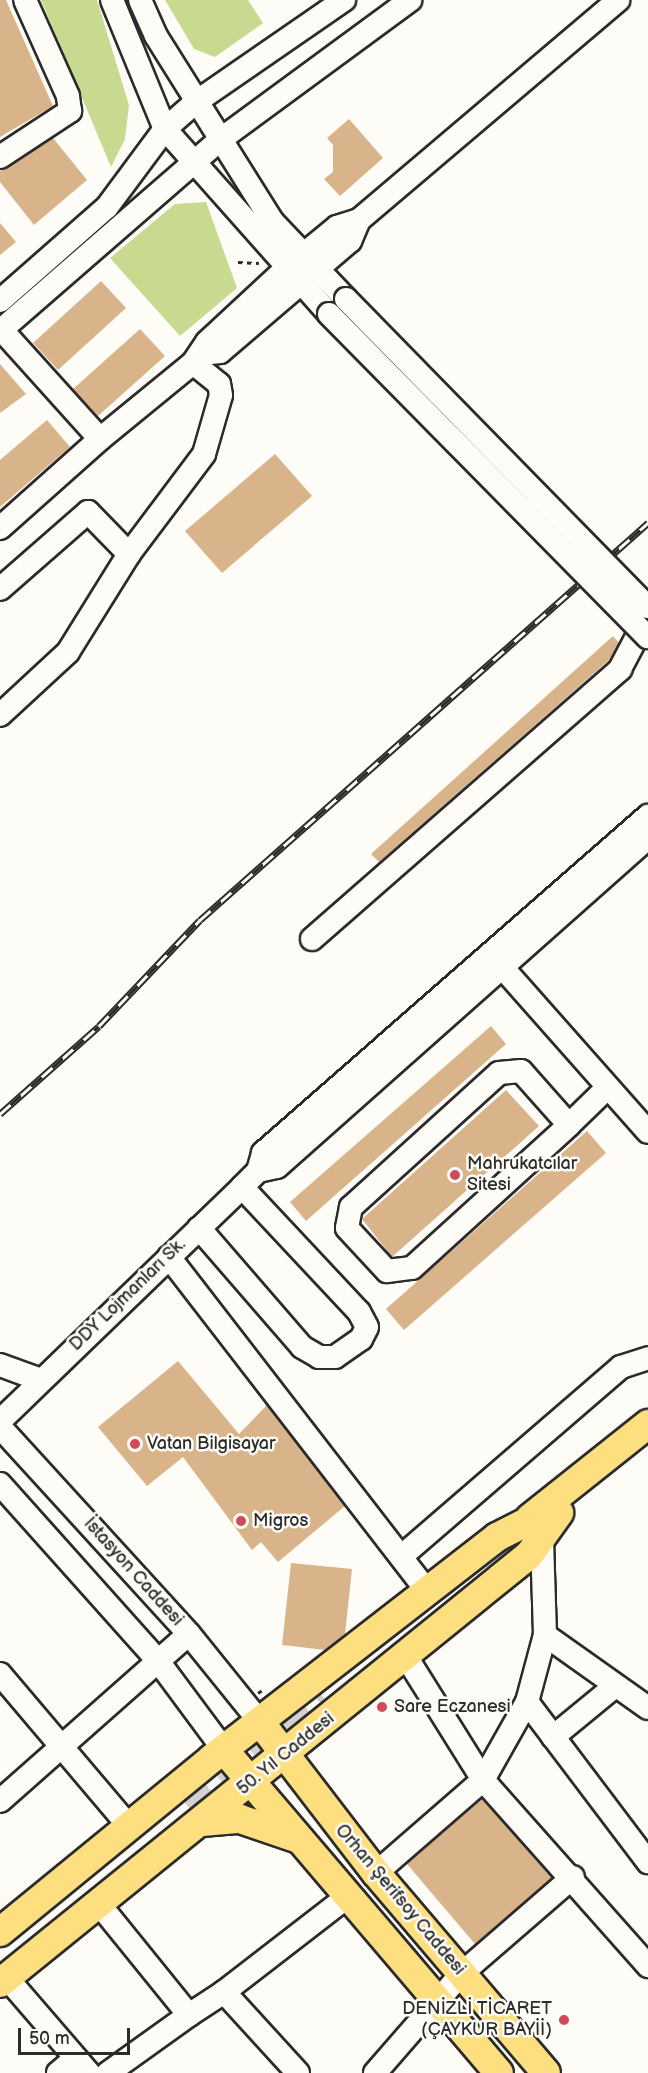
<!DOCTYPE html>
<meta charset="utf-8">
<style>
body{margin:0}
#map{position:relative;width:648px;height:2073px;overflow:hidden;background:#fdfcf7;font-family:"Balsamiq Sans",sans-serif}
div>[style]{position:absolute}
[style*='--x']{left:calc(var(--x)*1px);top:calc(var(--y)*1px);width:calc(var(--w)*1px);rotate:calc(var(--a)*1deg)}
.green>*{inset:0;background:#c8da8f}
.building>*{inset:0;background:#d9b48b}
.major-tunnel>*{height:28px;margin-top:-14px;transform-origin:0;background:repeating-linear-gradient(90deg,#d3d2ce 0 28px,transparent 0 42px)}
.path>*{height:3px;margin-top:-1.5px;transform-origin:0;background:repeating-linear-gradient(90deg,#2b2b2b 0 4.5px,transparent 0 9px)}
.roads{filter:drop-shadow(2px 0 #2b2b2b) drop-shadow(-2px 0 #2b2b2b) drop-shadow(0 2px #2b2b2b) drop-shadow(0 -2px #2b2b2b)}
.minor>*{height:22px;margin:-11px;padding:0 11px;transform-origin:11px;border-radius:11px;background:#fdfcf7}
.major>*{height:28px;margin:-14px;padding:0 14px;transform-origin:14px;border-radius:14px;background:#fedf80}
.rail>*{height:7px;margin-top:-3.5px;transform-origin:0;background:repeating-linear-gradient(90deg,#fdfcf7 0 14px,#2b2b2b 0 28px);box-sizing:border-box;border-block:2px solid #2b2b2b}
.bridges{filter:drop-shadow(2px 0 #2b2b2b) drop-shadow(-2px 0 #2b2b2b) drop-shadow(0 2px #2b2b2b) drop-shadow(0 -2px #2b2b2b)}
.minor-bridge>*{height:22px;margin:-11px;padding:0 11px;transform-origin:11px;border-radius:11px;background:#fdfcf7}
.dots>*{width:16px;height:16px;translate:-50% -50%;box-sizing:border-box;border:3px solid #fdfcf7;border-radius:50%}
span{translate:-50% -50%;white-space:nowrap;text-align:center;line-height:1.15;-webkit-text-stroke:5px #fdfcf7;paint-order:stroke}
.poi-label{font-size:18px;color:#2b2b2b}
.left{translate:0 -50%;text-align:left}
.right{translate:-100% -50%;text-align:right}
.street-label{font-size:18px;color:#2b2b2b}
.scale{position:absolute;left:18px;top:2028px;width:112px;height:27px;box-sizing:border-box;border:3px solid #2b2b2b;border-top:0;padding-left:8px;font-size:18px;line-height:21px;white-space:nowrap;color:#2b2b2b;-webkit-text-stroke:4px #fdfcf7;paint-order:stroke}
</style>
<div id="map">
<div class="green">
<div style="clip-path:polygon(41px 0,97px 0,129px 105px,125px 139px,111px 167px)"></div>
<div style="clip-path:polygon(165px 0,248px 0,263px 23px,215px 57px,194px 49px)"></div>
<div style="clip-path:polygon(206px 202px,237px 288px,180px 336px,110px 258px,175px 204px)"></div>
</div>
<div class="building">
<div style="clip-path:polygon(0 0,6px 0,53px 106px,0 137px)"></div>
<div style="clip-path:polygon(349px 119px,383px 158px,340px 196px,324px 179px,333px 172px,333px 145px,327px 138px)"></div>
<div style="clip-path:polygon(53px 138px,87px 180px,34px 225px,0 182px,0 171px)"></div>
<div style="clip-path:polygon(0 223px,16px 242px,0 255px)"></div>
<div style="clip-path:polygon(101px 281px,126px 308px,58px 370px,33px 343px)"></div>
<div style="clip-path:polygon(140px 329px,165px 356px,98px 416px,73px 389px)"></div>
<div style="clip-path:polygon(0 364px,26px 394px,0 413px)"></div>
<div style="clip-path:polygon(47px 420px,70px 447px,0 507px,0 460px)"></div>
<div style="clip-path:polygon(275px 454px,312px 496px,222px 573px,185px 531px)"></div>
<div style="clip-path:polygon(613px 636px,619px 643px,609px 660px,379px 862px,371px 854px)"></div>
<div style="clip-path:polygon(491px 1026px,506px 1044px,306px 1221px,290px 1202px)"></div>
<div style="clip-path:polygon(506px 1090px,539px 1126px,392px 1257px,362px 1219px)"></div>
<div style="clip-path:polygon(587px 1131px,606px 1153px,404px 1330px,386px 1309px)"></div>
<div style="clip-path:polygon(178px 1361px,239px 1434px,267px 1405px,345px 1506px,278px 1562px,261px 1542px,252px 1550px,183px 1457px,147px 1486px,98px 1427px)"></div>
<div style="clip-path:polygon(291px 1563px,352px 1569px,345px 1634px,325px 1650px,282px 1645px)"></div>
<div style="clip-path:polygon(482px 1799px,552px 1878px,475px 1944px,407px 1864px)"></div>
</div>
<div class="major-tunnel">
<div style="--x:185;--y:1803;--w:174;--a:-38.9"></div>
</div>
<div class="path">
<div style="--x:238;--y:262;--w:21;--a:3"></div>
<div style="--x:258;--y:1693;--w:7;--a:-34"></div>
</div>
<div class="roads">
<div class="minor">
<div style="--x:112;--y:0;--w:139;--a:67.7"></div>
<div style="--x:165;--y:129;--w:247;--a:48.4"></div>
<div style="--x:140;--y:0;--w:39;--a:66"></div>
<div style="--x:156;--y:36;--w:218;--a:57.9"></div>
<div style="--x:272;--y:221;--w:108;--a:46.5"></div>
<div style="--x:0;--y:157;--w:84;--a:-33.3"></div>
<div style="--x:70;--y:111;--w:15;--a:-98"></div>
<div style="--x:68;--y:96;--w:105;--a:-114.1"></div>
<div style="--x:359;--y:220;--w:340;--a:-40.3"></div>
<div style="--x:0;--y:301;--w:142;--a:-41.3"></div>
<div style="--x:107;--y:207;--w:97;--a:-53.4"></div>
<div style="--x:165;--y:129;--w:41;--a:-41.1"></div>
<div style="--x:196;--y:102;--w:180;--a:-34.6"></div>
<div style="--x:0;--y:328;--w:149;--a:48"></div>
<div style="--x:100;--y:439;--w:134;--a:138.3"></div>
<div style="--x:0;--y:331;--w:293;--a:-41"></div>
<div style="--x:221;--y:139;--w:235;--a:-36.3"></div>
<div style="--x:100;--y:439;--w:120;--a:-39.3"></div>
<div style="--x:193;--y:363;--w:25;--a:-56"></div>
<div style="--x:207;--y:342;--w:109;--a:-42.8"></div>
<div style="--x:287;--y:268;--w:65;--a:-39.4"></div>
<div style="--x:337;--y:227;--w:23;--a:-18"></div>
<div style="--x:359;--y:220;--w:23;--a:113"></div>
<div style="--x:350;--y:241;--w:171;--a:139.5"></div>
<div style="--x:220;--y:352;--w:19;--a:174"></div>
<div style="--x:0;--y:589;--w:117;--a:-41.2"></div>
<div style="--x:88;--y:512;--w:59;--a:45.7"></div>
<div style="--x:0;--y:715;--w:93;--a:-42.8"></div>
<div style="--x:68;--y:652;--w:115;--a:-58.1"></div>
<div style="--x:129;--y:554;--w:125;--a:-53.1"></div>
<div style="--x:204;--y:454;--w:61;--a:-73.9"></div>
<div style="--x:221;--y:395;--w:11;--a:-100"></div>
<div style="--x:219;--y:384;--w:33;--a:-141"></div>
<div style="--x:312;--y:939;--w:410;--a:-41.2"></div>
<div style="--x:620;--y:669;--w:60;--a:-62.2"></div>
<div style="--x:502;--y:967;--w:220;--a:48.5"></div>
<div style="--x:569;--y:1125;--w:72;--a:-131.6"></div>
<div style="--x:521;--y:1071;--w:22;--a:175"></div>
<div style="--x:499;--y:1073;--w:200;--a:137.8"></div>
<div style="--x:351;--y:1207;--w:21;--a:101"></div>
<div style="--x:347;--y:1228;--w:59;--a:47.1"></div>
<div style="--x:387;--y:1271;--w:25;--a:-7"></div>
<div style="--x:412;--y:1268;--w:212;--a:-42.3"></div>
<div style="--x:569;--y:1125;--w:54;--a:-44.3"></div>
<div style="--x:258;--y:1171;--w:19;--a:-12"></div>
<div style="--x:277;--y:1167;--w:496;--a:-41.6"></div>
<div style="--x:199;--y:1228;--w:157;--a:49.1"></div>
<div style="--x:302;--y:1347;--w:20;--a:30"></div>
<div style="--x:319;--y:1357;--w:16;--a:0"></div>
<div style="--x:335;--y:1357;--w:32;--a:-35"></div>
<div style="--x:361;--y:1339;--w:13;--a:-63"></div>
<div style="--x:367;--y:1327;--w:17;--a:-118"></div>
<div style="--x:359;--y:1312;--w:171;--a:-133.1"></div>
<div style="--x:169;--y:1257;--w:423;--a:52.3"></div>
<div style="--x:0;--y:1365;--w:44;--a:20.1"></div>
<div style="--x:0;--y:1421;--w:337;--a:-44"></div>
<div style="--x:242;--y:1187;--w:23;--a:-45"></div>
<div style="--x:258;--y:1171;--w:19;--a:-74"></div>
<div style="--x:263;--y:1153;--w:512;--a:-41.2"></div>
<div style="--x:0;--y:1427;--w:280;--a:47.6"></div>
<div style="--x:189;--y:1634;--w:113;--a:51.1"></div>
<div style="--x:0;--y:1484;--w:237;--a:48.2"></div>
<div style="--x:158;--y:1661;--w:111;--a:53.4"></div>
<div style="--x:403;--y:1555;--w:288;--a:-40.8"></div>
<div style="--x:621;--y:1367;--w:28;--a:-18"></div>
<div style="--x:545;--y:1635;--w:126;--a:35.3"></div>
<div style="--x:405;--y:1655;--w:147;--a:58"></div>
<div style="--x:483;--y:1780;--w:249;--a:48.4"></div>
<div style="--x:0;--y:1674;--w:199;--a:49.7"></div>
<div style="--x:527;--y:1702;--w:201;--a:52.9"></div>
<div style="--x:553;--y:1737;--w:80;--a:-39.4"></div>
<div style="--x:0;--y:1801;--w:252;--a:-41.5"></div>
<div style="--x:376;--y:1873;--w:142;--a:-41"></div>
<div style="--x:483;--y:1780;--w:90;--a:-60.6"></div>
<div style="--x:527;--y:1702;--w:69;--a:-75"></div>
<div style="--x:545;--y:1635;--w:94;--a:-91.8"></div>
<div style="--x:99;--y:1904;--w:143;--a:51"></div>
<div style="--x:189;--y:2015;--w:100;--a:144.4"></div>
<div style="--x:6;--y:1977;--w:127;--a:49.2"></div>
<div style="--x:189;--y:2015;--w:42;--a:-33.3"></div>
<div style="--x:58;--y:2073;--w:23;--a:-40"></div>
<div style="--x:298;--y:2073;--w:110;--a:-132.4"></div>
<div style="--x:224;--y:1992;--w:157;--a:-37.7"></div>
<div style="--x:375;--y:2073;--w:131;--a:-49"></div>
<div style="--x:461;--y:1974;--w:148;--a:-40.9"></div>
</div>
<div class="major">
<div style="--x:530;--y:1518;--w:151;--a:-38.5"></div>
<div style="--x:260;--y:1722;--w:190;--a:52.5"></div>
<div style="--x:376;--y:1873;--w:262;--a:49.6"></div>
<div style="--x:224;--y:1750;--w:424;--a:49.6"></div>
<div style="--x:202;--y:1822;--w:38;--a:-5"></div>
<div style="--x:240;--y:1819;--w:62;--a:18.7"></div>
<div style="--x:0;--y:1932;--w:273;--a:-39.3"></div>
<div style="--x:211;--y:1759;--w:362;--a:-37.8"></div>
<div style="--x:497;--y:1537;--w:31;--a:-27"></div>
<div style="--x:0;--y:1983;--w:680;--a:-38.98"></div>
<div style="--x:529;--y:1555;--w:52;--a:-54.5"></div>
</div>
</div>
<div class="rail">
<div style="--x:0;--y:1114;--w:132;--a:-41.6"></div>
<div style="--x:99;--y:1026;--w:146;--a:-46.4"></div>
<div style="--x:200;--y:920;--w:599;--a:-41.55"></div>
</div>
<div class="bridges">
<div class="minor-bridge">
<div style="--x:346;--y:299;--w:431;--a:45.6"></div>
<div style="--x:329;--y:314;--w:454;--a:45.4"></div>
</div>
</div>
<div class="dots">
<div style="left:455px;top:1175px;background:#d1495b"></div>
<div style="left:135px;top:1444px;background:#d1495b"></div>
<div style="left:241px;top:1521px;background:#d1495b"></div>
<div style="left:382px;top:1707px;background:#d1495b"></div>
<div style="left:564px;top:2020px;background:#d1495b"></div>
</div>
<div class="poi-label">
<span class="left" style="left:467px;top:1175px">Mahrukatcılar<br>Sitesi</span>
<span class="left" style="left:147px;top:1444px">Vatan Bilgisayar</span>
<span class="left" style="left:253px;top:1521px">Migros</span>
<span class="left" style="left:394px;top:1707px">Sare Eczanesi</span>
<span class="right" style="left:552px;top:2020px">DENİZLİ TİCARET<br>(ÇAYKUR BAYİİ)</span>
</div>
<div class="street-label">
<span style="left:128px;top:1295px;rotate:-44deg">DDY Lojmanları Sk.</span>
<span style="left:133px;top:1572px;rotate:48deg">İstasyon Caddesi</span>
<span style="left:286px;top:1754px;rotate:-39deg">50. Yıl Caddesi</span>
<span style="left:400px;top:1900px;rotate:50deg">Orhan Şerifsoy Caddesi</span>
</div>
<div class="scale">50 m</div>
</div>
